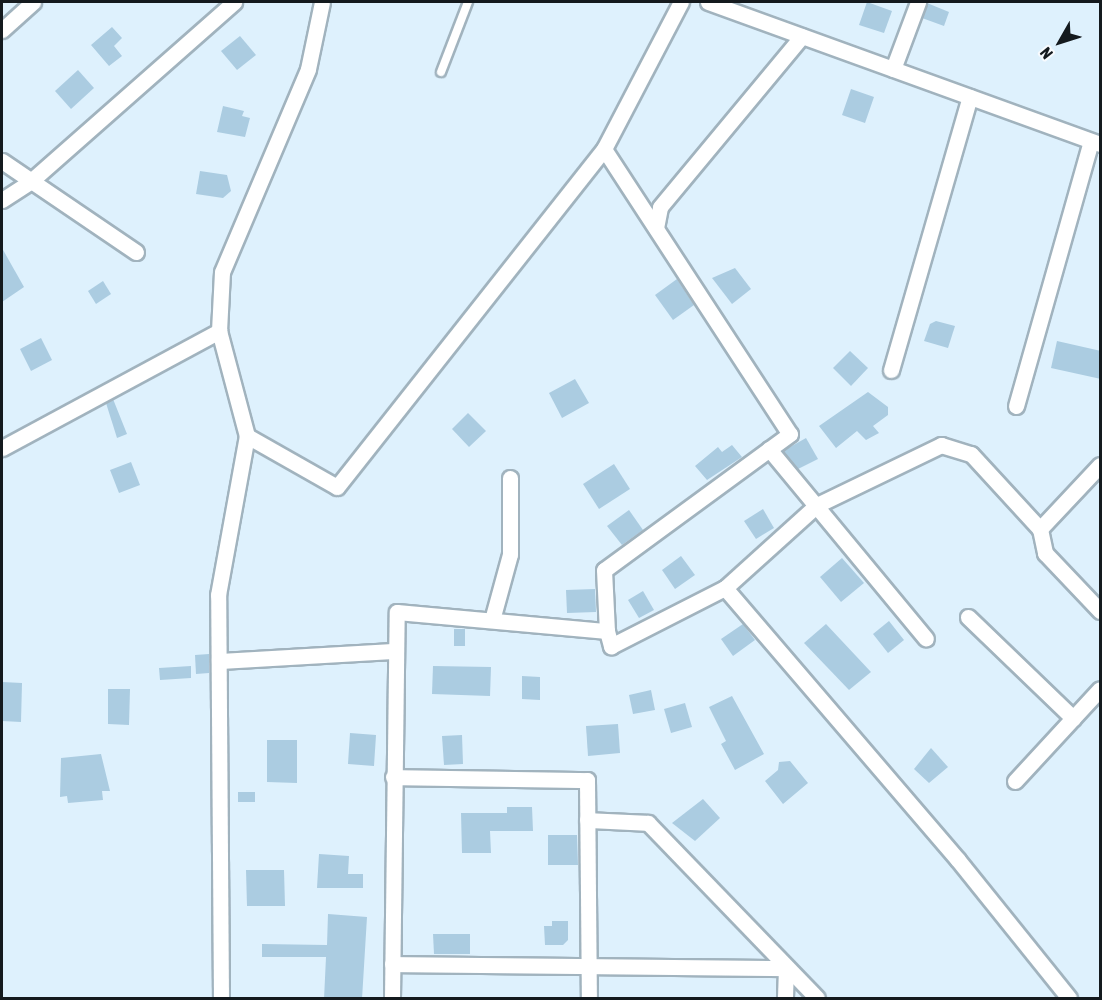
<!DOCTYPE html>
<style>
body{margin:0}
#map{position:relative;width:1102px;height:1000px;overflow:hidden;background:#def1fd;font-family:"Asap Condensed",sans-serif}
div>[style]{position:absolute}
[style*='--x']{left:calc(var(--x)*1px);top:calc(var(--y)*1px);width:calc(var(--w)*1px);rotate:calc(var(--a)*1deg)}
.building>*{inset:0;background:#abcce1}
.roads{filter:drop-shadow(2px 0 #a1b3be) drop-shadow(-2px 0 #a1b3be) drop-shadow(0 2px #a1b3be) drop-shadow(0 -2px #a1b3be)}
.service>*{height:8px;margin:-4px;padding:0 4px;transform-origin:4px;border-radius:4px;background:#fff}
.minor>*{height:15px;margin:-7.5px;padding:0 7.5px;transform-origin:7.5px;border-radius:7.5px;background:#fff}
span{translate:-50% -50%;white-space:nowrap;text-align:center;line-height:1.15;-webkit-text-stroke:4.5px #f8fbfe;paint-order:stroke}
.frame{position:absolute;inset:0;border:3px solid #141a1e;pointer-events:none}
.north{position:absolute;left:1030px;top:12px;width:60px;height:60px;-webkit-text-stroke:4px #f8fbfe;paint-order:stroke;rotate:231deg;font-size:16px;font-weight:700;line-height:24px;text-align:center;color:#141a1e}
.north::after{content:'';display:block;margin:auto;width:21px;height:27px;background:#141a1e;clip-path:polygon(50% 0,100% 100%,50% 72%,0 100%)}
</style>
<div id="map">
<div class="building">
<div style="clip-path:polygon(867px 2px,892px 11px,884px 33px,859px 25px)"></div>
<div style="clip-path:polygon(927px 3px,949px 12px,944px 26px,922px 18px)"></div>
<div style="clip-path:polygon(112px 27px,122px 38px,114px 46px,122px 56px,109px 66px,91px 45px)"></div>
<div style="clip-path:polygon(240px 36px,256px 55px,237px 70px,221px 51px)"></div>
<div style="clip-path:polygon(78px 70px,94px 88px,71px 109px,55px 91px)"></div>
<div style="clip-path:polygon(851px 89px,874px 97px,865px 123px,842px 115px)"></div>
<div style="clip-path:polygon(223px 106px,244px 111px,242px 116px,250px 118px,245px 137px,217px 132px)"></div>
<div style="clip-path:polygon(200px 171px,227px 175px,231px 191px,223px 198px,196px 194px)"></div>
<div style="clip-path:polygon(2px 248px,24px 287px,2px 302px)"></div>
<div style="clip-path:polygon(735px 268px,751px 289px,732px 304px,712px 278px)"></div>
<div style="clip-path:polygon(677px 279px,694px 305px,673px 320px,655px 295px)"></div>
<div style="clip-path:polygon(103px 281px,111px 294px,96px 304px,88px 291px)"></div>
<div style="clip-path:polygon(936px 321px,955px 326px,948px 348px,924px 341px,930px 324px)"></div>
<div style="clip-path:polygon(41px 338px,52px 360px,31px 371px,20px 349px)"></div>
<div style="clip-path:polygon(1057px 341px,1101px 351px,1101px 379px,1051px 368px)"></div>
<div style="clip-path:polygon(850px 351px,868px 368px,851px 386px,833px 368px)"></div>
<div style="clip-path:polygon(575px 379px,589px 403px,562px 418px,549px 393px)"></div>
<div style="clip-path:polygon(868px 392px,888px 407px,888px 415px,873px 426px,879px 433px,866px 440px,857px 431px,836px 448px,819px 426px)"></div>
<div style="clip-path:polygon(113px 399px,127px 434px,117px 438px,106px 403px)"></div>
<div style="clip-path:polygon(468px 413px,486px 431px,469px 447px,452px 429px)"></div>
<div style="clip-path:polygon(806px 438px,818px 459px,798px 469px,783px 451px)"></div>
<div style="clip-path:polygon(732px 445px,742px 457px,707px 480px,695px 466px,718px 447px,722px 452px)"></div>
<div style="clip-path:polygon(131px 462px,140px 485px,119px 493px,110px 470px)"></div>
<div style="clip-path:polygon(614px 464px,630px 489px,599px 509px,583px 484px)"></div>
<div style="clip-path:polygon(763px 509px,774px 528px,756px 539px,744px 521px)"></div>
<div style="clip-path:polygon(629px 510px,643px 530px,622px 545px,607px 526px)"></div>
<div style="clip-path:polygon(681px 556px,695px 575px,675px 589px,662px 570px)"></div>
<div style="clip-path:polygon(842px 558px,864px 583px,841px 602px,820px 577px)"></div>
<div style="clip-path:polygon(595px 589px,596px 612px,567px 613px,566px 590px)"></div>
<div style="clip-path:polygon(643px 591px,654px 610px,639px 618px,628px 600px)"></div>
<div style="clip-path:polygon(889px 621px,904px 640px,888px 653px,873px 634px)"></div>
<div style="clip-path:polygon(743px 624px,755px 640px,733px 656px,721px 639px)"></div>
<div style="clip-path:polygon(826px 624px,871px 672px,849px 690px,804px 643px)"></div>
<div style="clip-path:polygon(454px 629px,465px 629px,465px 646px,454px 646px)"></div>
<div style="clip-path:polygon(209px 654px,209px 673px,196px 674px,195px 655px)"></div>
<div style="clip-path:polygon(191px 666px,191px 678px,160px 680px,159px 668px)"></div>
<div style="clip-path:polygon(433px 666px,491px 667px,490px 696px,432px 694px)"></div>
<div style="clip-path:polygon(522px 676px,540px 677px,540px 700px,522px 699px)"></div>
<div style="clip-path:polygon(2px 682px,22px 683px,21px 722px,2px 721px)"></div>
<div style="clip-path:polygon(108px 689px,130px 689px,129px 725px,108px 724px)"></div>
<div style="clip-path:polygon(651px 690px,655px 710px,633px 714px,629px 695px)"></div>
<div style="clip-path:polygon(732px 696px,764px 754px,735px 770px,721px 744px,726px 741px,709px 707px)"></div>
<div style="clip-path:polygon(685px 703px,692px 727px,671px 733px,664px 709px)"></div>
<div style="clip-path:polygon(618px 724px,620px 753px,588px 756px,586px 726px)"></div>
<div style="clip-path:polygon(350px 733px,376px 735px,374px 766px,348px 764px)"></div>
<div style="clip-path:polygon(462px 735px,463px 764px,444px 765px,442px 736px)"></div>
<div style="clip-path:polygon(267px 740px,297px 740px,297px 783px,267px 782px)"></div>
<div style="clip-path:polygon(931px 748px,948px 767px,929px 783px,914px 769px)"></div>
<div style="clip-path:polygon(101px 754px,110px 791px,102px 791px,103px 800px,68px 803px,67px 796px,60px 797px,61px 758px)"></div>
<div style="clip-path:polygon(790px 761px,808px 783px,783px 804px,765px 781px,778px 770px,779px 762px)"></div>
<div style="clip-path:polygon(238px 792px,255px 792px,255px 802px,238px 802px)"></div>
<div style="clip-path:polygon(703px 799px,720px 818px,695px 841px,672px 823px)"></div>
<div style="clip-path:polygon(507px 807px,532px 807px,533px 831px,490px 831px,491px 853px,462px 853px,461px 813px,507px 813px)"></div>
<div style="clip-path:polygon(548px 835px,577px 835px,578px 865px,548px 865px)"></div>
<div style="clip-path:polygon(319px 854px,349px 856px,348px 874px,363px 874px,363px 888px,317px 888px)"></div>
<div style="clip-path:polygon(246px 870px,284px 870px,285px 906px,247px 906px)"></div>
<div style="clip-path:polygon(328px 914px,367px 917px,362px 999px,324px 999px,326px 957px,262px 957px,262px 944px,327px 945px)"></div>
<div style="clip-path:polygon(552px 921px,568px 921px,568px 940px,563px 945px,545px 945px,544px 926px,552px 926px)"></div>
<div style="clip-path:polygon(433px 934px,470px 934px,470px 954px,434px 954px)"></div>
</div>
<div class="roads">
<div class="service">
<div style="--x:441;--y:72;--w:75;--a:-68.9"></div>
</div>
<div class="minor">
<div style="--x:708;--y:2;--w:417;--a:19.9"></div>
<div style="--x:2;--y:30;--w:42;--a:-42.1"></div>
<div style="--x:893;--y:69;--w:72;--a:-69.5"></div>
<div style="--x:604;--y:149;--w:340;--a:56.9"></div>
<div style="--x:790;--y:434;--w:230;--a:143.8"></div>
<div style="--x:604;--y:570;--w:61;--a:87.2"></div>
<div style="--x:2;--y:161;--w:162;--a:34.2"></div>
<div style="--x:2;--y:200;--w:35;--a:-33"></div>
<div style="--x:31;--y:181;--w:271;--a:-41.4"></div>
<div style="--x:656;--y:228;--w:21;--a:-79"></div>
<div style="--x:660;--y:207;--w:222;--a:-50.3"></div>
<div style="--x:891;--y:370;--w:284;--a:-73.9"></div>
<div style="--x:1016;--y:406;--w:275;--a:-74.2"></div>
<div style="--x:247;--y:436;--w:103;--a:29.5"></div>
<div style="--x:337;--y:487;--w:431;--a:-51.7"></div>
<div style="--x:604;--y:149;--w:166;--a:-62.4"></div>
<div style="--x:2;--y:448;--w:247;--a:-28.3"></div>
<div style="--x:769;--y:449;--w:246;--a:50.4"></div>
<div style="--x:1100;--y:465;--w:88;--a:133.2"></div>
<div style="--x:1040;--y:529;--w:25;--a:78"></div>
<div style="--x:1045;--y:553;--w:80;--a:46.5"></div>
<div style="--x:725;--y:588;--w:358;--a:49.4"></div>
<div style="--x:958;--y:860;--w:177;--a:51.2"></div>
<div style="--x:968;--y:617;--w:146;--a:43.9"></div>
<div style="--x:492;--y:620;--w:68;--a:-74.7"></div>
<div style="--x:510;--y:554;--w:76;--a:-90"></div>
<div style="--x:219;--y:661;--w:175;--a:-3.3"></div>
<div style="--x:393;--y:777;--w:194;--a:0.9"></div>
<div style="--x:587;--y:780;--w:218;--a:89.5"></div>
<div style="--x:1015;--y:781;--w:125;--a:-47.3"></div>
<div style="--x:587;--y:820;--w:61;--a:2.8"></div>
<div style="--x:648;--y:823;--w:243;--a:46"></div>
<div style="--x:392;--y:964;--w:394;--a:0.6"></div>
<div style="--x:786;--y:968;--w:30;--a:92"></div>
<div style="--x:221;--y:998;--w:403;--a:-90.4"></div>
<div style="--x:218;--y:595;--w:162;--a:-79.7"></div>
<div style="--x:247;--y:436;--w:109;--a:-104.9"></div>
<div style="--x:219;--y:331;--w:59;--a:-87.1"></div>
<div style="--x:222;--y:272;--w:220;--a:-67"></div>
<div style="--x:308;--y:69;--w:68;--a:-78.2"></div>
<div style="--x:392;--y:998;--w:386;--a:-89.3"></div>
<div style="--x:397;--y:612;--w:211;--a:5.2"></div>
<div style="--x:607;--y:631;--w:16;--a:75"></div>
<div style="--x:611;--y:646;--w:128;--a:-27"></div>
<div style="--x:725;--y:588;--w:124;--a:-42.1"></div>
<div style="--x:817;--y:505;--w:138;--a:-25.8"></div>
<div style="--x:941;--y:445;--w:31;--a:17"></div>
<div style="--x:971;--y:454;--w:102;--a:47.4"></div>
</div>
</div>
<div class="frame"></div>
<div class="north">N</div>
</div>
